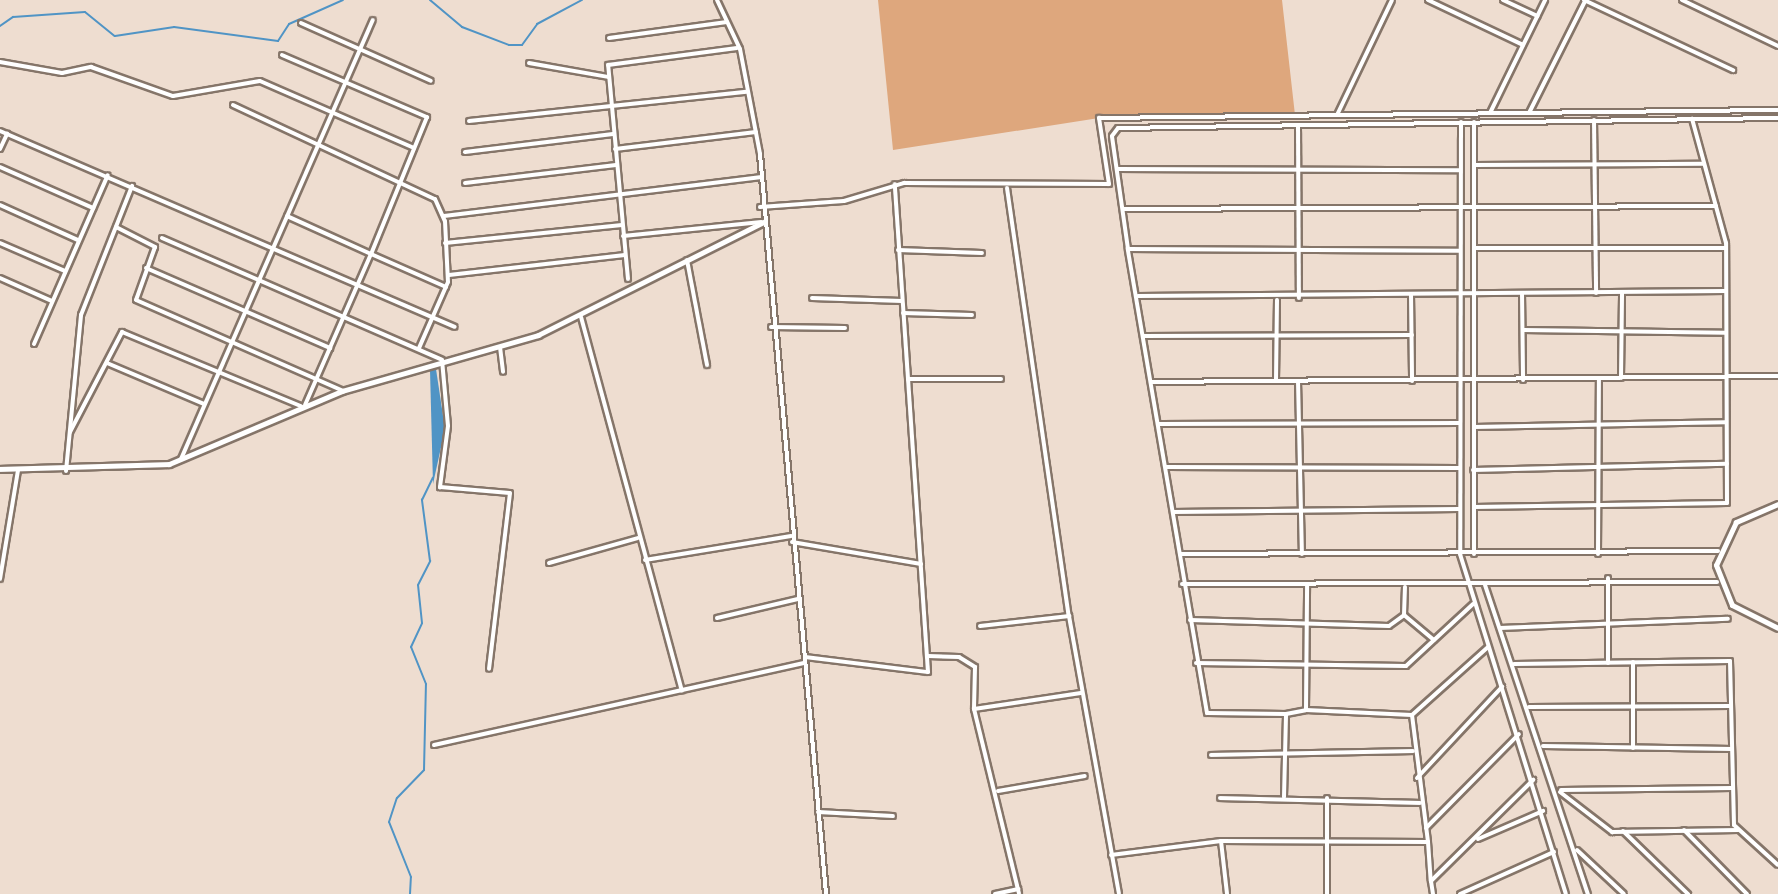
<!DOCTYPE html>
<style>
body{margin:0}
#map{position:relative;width:1778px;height:894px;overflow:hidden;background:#eeddd0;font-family:Helvetica,sans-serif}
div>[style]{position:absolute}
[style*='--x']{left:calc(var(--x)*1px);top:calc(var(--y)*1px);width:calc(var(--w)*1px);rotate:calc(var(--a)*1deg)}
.green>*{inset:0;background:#dea77d}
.water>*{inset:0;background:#5094c5}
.stream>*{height:2px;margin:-1px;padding:0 1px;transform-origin:1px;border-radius:1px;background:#5094c5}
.roads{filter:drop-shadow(2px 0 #857569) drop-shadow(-2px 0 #857569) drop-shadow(0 2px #857569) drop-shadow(0 -2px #857569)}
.minor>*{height:4px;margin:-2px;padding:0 2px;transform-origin:2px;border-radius:2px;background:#fff}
.tertiary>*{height:5px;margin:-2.5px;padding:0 2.5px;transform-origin:2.5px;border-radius:2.5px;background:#fff}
span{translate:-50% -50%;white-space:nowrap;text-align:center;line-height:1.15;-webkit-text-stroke:6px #eeddd0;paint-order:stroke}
</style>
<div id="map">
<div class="green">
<div style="clip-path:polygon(878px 0,1282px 0,1295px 115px,1099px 118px,893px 150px)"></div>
</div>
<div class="water">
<div style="clip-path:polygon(436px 369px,445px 429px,433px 484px,430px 370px)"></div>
</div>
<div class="stream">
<div style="--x:430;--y:0;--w:42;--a:40.2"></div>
<div style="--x:462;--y:27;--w:50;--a:21"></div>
<div style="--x:509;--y:45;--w:13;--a:0"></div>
<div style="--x:522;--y:45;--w:26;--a:-54"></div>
<div style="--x:537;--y:24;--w:51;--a:-28.1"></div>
<div style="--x:0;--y:26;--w:16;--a:-35"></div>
<div style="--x:13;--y:17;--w:72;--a:-4"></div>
<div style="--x:85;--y:12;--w:38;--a:39"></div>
<div style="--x:115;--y:36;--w:60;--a:-8.7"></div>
<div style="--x:174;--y:27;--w:105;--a:7.7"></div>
<div style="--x:278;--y:41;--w:20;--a:-57"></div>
<div style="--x:289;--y:24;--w:59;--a:-24"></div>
<div style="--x:410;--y:894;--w:17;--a:-87"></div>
<div style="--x:411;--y:877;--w:59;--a:-111.8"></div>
<div style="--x:389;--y:822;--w:25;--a:-72"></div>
<div style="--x:397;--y:798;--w:39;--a:-46"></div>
<div style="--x:424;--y:770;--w:86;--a:-88.7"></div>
<div style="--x:426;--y:684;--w:40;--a:-112"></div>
<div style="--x:411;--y:647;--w:26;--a:-65"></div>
<div style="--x:422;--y:623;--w:38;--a:-96"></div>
<div style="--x:418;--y:585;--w:27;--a:-63"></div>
<div style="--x:430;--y:561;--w:62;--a:-97.5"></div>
<div style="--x:422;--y:500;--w:25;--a:-64"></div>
</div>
<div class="roads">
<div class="minor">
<div style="--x:717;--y:0;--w:54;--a:64.9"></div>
<div style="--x:740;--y:49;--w:107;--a:79.2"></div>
<div style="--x:760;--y:154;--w:743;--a:84.9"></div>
<div style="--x:1428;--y:0;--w:105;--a:25.3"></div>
<div style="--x:1503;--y:0;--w:38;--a:25"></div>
<div style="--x:1584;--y:0;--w:165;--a:25.2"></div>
<div style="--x:1682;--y:0;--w:106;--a:25.6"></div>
<div style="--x:301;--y:23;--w:142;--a:24"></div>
<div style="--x:609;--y:38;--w:119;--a:-7.7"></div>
<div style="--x:282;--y:55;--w:158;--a:23.2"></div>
<div style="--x:427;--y:117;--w:148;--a:112.2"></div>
<div style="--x:371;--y:254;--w:92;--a:-155.7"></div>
<div style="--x:0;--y:62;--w:63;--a:10.1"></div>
<div style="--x:62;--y:73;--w:30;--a:-12"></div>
<div style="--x:91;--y:67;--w:87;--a:19.5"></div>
<div style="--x:173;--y:96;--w:88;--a:-9.8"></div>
<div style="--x:260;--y:81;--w:168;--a:23.5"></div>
<div style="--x:529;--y:63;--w:80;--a:10"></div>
<div style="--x:233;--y:105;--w:223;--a:25"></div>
<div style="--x:435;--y:199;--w:24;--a:66"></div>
<div style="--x:445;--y:221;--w:61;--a:87.2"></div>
<div style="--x:448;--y:282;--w:72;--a:113.7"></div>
<div style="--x:1490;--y:113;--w:126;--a:-64"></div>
<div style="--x:1529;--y:113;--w:125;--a:-63.4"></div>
<div style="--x:1337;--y:115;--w:127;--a:-64.4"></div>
<div style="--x:1594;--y:120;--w:173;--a:89.3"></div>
<div style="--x:469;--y:121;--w:279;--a:-6"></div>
<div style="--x:1461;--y:122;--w:432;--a:90.1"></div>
<div style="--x:1460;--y:554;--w:356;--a:72.7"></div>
<div style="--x:1298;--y:125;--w:173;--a:89.7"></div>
<div style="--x:0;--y:131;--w:495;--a:23.3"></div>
<div style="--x:0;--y:149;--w:17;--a:-65"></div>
<div style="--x:615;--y:149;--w:142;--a:-6.9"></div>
<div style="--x:465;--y:152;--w:149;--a:-6.9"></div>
<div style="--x:1474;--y:165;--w:229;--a:-0.3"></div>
<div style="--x:0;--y:167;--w:102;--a:23.8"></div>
<div style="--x:1117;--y:169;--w:343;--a:0.2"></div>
<div style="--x:465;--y:183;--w:152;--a:-6.8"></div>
<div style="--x:1007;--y:188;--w:432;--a:81.8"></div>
<div style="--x:1069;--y:616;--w:282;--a:79.8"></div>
<div style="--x:0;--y:205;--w:85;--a:24.2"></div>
<div style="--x:760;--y:207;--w:84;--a:-4.1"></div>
<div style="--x:844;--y:201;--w:63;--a:-16.7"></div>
<div style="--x:904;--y:183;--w:205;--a:0.3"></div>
<div style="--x:1109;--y:184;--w:67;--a:-98.6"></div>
<div style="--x:1099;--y:118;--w:679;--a:-0.68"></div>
<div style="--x:1124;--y:209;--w:592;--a:-0.29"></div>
<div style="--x:444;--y:216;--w:318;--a:-7"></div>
<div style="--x:116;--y:227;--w:44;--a:27.1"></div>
<div style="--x:155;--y:247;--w:56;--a:109.7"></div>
<div style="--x:136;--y:300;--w:224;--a:23.7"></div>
<div style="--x:623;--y:236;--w:139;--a:-5.8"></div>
<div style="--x:162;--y:238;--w:305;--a:23.5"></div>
<div style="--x:442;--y:360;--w:66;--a:84.8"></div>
<div style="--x:448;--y:426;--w:62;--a:97.5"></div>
<div style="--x:440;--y:487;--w:70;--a:4.9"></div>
<div style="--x:510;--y:493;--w:177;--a:96.8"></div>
<div style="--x:0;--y:243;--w:71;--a:23.3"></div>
<div style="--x:445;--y:243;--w:178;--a:-5.8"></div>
<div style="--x:1474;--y:248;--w:252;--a:0"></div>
<div style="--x:1128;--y:249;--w:332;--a:0.3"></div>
<div style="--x:898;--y:250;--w:84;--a:2"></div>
<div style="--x:687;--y:260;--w:107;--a:79.2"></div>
<div style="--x:146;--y:268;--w:201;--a:23.5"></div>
<div style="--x:449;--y:275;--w:177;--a:-6.5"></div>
<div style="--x:0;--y:278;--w:57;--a:23.9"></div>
<div style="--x:628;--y:279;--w:215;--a:-95.3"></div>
<div style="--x:608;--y:65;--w:130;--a:-7.5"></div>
<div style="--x:1522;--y:293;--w:87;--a:89.3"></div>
<div style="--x:1411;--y:294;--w:87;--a:89.3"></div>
<div style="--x:1138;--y:296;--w:588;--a:-0.49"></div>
<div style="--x:812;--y:298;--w:90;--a:1.9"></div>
<div style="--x:903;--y:313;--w:69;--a:1.7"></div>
<div style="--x:581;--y:317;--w:387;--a:74.9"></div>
<div style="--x:771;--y:327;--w:74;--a:0.8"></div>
<div style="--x:1523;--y:330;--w:203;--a:0.8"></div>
<div style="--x:1144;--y:336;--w:268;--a:-0.2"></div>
<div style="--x:34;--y:344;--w:184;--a:-66.4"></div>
<div style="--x:500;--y:347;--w:25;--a:83"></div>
<div style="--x:107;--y:363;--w:105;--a:22.9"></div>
<div style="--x:1621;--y:378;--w:86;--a:-89.3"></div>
<div style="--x:908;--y:379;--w:93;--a:0"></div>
<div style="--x:1276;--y:381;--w:81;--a:-89.3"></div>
<div style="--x:1298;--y:381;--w:173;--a:88.7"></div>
<div style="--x:1152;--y:382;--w:626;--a:-0.55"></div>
<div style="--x:305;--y:405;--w:165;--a:-66.4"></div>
<div style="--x:371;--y:254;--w:82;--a:23.7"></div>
<div style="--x:1159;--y:424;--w:301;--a:-0.2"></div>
<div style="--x:1474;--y:427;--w:252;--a:-1.1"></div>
<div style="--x:70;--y:432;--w:113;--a:-62.5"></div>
<div style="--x:122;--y:332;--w:194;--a:22.5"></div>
<div style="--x:181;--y:459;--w:479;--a:-66.4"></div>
<div style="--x:1166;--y:467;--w:293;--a:0.2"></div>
<div style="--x:1473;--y:470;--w:254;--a:-1.4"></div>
<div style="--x:66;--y:471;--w:157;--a:-84.5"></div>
<div style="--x:81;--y:315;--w:139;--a:-68.4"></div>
<div style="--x:1474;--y:507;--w:253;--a:-0.9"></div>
<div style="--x:1727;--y:503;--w:260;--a:-90.2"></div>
<div style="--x:1726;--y:243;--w:129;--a:-105.3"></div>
<div style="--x:1173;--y:512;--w:286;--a:-0.6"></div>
<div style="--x:792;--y:542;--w:131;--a:9.7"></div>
<div style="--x:1180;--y:554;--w:538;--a:-0.32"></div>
<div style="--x:1474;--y:554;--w:432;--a:-90"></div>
<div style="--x:1598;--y:554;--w:174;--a:-89.7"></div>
<div style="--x:645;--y:560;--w:148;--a:-9.3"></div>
<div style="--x:549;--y:563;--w:92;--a:-15.7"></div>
<div style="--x:1608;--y:578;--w:85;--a:90"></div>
<div style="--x:0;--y:579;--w:110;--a:-80.6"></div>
<div style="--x:1182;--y:584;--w:535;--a:-0.21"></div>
<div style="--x:1485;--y:585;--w:326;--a:71.6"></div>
<div style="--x:1404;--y:615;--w:39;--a:40"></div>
<div style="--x:717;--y:618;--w:83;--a:-13.2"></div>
<div style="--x:1190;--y:620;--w:199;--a:1.7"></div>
<div style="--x:1389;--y:626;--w:19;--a:-36"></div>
<div style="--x:1404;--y:615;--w:28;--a:-88"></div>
<div style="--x:980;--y:626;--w:90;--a:-6.4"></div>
<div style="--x:1500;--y:628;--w:228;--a:-2.3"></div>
<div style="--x:928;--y:656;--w:31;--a:2"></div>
<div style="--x:959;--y:657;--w:19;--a:32"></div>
<div style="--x:975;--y:667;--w:42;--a:91.4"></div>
<div style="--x:974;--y:709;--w:190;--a:76.3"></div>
<div style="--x:805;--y:657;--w:124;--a:7"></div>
<div style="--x:928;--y:672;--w:489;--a:-93.9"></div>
<div style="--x:1633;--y:662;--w:86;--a:90"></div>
<div style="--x:1196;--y:663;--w:210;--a:0.8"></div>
<div style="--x:1406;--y:666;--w:91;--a:-42.8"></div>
<div style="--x:1514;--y:664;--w:216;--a:-0.8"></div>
<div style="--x:1730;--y:661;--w:164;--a:88.6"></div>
<div style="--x:1734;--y:825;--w:59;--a:42.3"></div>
<div style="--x:1529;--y:707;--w:202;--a:-0.3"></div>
<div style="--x:974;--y:709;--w:108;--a:-8.5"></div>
<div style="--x:1306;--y:710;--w:106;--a:2.7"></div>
<div style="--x:1412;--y:715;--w:102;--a:-41.8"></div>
<div style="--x:1286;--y:714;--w:79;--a:-179.3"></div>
<div style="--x:1207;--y:713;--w:471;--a:-99.7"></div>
<div style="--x:1128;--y:249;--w:114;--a:-98.1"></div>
<div style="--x:1112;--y:136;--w:10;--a:-53"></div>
<div style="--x:1118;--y:128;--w:660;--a:-0.87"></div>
<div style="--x:1412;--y:715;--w:128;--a:82.8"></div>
<div style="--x:434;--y:745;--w:380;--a:-12.5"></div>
<div style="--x:1543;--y:746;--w:189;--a:0.9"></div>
<div style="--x:1211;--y:755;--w:202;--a:-1.1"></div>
<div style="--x:1417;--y:778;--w:125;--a:-47"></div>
<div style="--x:1561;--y:790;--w:171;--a:-0.7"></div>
<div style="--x:998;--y:791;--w:88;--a:-9.8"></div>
<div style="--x:1560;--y:792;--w:66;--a:37.6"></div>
<div style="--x:1612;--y:832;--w:126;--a:-0.9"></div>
<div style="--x:1284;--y:797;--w:83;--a:-88.6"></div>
<div style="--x:1286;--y:714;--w:20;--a:-11"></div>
<div style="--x:1306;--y:710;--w:124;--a:-89.5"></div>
<div style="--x:1220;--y:798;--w:200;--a:1.4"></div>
<div style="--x:1327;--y:798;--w:96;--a:90"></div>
<div style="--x:818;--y:812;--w:75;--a:3.1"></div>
<div style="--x:1426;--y:828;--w:132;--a:-45.3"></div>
<div style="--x:1684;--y:830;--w:90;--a:45.5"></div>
<div style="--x:1623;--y:831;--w:91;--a:44.1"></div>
<div style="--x:1478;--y:839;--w:71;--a:-23.3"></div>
<div style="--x:1221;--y:841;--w:53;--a:83.5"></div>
<div style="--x:1577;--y:850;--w:64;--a:43.1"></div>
<div style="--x:1111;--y:855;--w:111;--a:-7.3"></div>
<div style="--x:1221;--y:841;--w:207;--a:0.3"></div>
<div style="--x:1428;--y:842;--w:39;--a:86"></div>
<div style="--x:995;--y:894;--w:24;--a:-12"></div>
<div style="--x:1433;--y:894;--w:13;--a:-99"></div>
<div style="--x:1431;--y:881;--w:144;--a:-44.7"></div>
<div style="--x:1460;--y:894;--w:103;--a:-24.1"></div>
</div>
<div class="tertiary">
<div style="--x:0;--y:469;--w:169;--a:-1.7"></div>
<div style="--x:169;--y:464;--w:188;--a:-22.9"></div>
<div style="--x:342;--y:391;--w:204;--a:-15.9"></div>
<div style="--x:538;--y:335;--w:253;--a:-26.6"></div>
<div style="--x:1778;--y:504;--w:46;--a:156.8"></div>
<div style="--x:1736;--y:522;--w:47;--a:114.9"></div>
<div style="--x:1716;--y:565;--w:43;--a:68.2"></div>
<div style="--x:1732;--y:605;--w:51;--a:26.6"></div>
</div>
</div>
</div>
